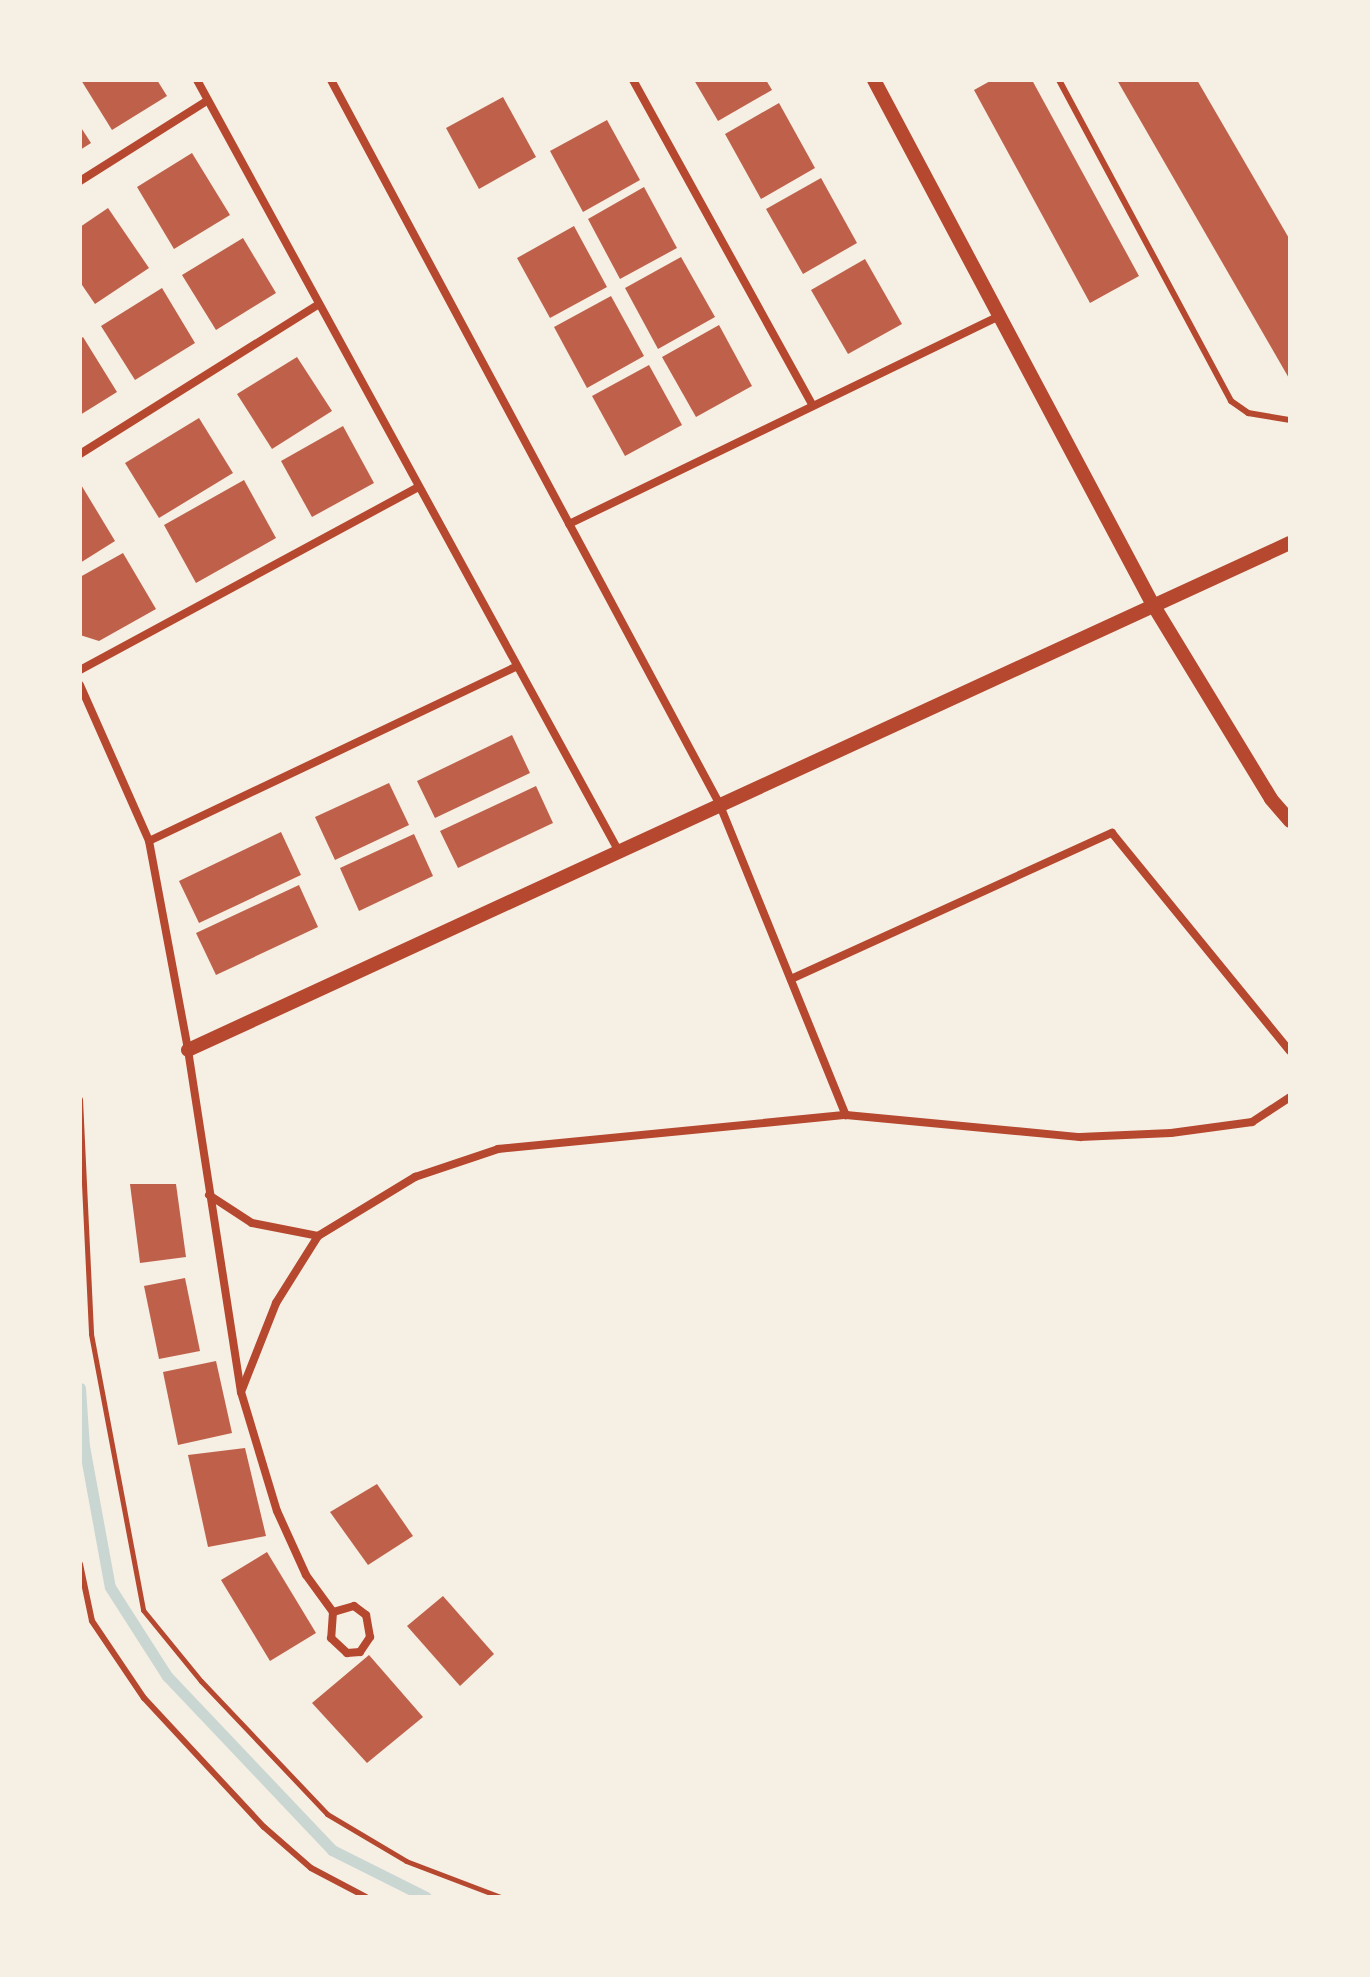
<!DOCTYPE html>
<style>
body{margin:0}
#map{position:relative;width:1370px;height:1977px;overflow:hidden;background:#f6efe4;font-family:Barlow,sans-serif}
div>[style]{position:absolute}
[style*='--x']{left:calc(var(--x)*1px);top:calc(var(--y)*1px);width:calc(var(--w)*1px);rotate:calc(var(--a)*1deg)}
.stream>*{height:11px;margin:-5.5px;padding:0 5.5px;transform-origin:5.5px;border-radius:5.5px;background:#c9d6d2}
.building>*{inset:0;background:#bf614a}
.path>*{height:5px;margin:-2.5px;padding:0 2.5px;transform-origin:2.5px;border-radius:2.5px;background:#b5482f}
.service>*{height:6px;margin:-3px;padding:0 3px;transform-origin:3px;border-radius:3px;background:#b5482f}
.minor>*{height:8px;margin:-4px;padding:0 4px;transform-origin:4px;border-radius:4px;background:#b5482f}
.tertiary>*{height:14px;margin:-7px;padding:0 7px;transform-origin:7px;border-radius:7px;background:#b5482f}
span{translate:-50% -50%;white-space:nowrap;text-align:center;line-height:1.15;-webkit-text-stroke:6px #f6efe4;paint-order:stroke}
.frame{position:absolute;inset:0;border:82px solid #f6efe4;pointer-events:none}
</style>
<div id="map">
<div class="stream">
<div style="--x:80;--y:1388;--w:58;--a:86.1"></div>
<div style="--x:84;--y:1446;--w:143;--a:79.6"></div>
<div style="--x:110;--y:1587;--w:106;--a:57.4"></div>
<div style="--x:167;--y:1676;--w:240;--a:46.5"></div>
<div style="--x:332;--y:1850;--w:105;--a:26.6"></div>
</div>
<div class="building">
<div style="clip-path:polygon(81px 80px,157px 80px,167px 96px,112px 130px)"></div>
<div style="clip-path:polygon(694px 80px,766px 80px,772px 90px,718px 121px)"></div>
<div style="clip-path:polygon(992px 80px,1032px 80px,1139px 276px,1090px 303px,974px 90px)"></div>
<div style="clip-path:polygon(1117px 80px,1197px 80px,1290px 240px,1290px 380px)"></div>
<div style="clip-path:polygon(503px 97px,536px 157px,479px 189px,446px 128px)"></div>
<div style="clip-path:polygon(779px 103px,815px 168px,761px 199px,725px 134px)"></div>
<div style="clip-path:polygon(607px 120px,640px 180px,583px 212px,550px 151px)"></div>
<div style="clip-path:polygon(80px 126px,91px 143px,80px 150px)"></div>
<div style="clip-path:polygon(192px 153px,230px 215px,174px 249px,137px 187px)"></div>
<div style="clip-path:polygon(821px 178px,857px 243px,803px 274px,766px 209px)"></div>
<div style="clip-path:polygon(644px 187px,677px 248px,620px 279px,588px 219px)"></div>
<div style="clip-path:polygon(108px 208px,149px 268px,95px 304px,80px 282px,80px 227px)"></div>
<div style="clip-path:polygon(574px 226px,607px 287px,550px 318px,517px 258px)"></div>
<div style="clip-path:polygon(243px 238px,276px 293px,216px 330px,182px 275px)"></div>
<div style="clip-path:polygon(681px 257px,715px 317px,658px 349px,625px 288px)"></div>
<div style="clip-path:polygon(865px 259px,902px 324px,848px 354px,811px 290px)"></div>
<div style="clip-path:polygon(162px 288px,195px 343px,135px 380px,101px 326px)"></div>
<div style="clip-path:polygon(611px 296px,644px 356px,587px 388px,554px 327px)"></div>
<div style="clip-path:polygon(719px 325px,752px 386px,696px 417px,662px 357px)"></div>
<div style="clip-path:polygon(83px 337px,117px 392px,80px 415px,80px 339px)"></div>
<div style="clip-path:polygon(297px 357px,332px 411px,272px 449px,237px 394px)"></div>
<div style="clip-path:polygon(649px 365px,682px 425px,625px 456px,592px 396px)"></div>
<div style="clip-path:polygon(199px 418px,233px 473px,159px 518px,125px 463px)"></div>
<div style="clip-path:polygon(343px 426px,374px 483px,312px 517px,281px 461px)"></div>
<div style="clip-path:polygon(244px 480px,276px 538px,196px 583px,164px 525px)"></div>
<div style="clip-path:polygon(80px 483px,115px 541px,80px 563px)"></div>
<div style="clip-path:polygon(123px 553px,156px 609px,99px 641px,80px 635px,80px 577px)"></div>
<div style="clip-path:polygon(512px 735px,530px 773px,435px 818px,417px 781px)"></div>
<div style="clip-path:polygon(389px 783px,409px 825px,335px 860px,315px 817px)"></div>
<div style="clip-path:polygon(536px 786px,553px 823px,458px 868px,440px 831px)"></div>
<div style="clip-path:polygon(281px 832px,301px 875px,199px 923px,179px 881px)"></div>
<div style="clip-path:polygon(414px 834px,433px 876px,359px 911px,340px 868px)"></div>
<div style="clip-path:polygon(299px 885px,318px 927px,216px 975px,196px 933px)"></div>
<div style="clip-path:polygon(130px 1184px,176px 1184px,186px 1257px,140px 1263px)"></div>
<div style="clip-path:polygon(185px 1278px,200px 1351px,159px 1359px,144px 1286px)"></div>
<div style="clip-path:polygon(216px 1361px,232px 1433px,178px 1445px,163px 1372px)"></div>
<div style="clip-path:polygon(245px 1448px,266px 1536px,208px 1547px,188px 1455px)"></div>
<div style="clip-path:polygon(377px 1484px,413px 1536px,368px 1565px,330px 1512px)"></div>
<div style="clip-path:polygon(267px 1552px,316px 1633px,270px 1661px,221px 1580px)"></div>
<div style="clip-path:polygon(443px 1596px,494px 1654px,460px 1686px,407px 1626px)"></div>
<div style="clip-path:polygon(369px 1655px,423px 1717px,367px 1763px,312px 1703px)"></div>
</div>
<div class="path">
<div style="--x:80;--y:1099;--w:235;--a:87.3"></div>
<div style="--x:91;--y:1334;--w:281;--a:79.3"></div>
<div style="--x:143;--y:1610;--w:92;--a:50.8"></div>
<div style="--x:201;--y:1681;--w:183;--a:46.5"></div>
<div style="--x:327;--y:1814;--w:92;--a:30.7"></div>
<div style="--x:406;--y:1861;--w:102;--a:20.8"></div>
</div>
<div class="service">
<div style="--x:1059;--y:80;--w:364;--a:61.8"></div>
<div style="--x:1231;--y:401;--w:21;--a:35"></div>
<div style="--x:1248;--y:413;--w:43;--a:9.5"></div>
<div style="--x:80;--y:1564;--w:58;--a:78.1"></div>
<div style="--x:92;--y:1621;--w:93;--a:56"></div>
<div style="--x:144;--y:1698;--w:176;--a:47.1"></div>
<div style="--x:264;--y:1827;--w:62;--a:41.1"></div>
<div style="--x:311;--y:1868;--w:62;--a:27.8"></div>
</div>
<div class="minor">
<div style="--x:197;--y:80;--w:878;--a:61.33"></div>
<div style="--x:331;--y:80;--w:821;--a:61.78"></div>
<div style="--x:719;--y:803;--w:337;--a:67.9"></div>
<div style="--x:633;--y:80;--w:372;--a:61.1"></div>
<div style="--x:80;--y:181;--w:151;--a:-32.3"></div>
<div style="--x:80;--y:454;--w:282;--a:-32.1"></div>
<div style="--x:569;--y:524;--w:476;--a:-25.8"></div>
<div style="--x:80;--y:670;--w:385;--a:-28.4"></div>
<div style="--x:80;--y:685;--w:171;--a:66.1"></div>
<div style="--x:149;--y:841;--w:213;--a:79.4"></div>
<div style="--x:188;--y:1050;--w:346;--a:81.2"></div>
<div style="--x:241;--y:1392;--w:124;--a:73.2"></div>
<div style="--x:277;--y:1511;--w:70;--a:65.6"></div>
<div style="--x:306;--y:1575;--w:46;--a:53.9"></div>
<div style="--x:333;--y:1612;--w:26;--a:94"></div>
<div style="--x:331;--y:1638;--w:22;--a:43"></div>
<div style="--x:347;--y:1653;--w:13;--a:-4"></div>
<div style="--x:360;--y:1652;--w:18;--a:-56"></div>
<div style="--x:370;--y:1637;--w:22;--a:-100"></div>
<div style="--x:366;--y:1615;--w:15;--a:-143"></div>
<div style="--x:354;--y:1606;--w:22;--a:164"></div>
<div style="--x:149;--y:841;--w:407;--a:-25.4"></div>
<div style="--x:791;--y:979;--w:353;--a:-24.5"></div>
<div style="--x:1112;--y:833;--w:281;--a:50.8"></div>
<div style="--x:209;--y:1195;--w:51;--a:33.1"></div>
<div style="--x:252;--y:1223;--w:67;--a:11.1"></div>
<div style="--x:318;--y:1236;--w:114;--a:-31.3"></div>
<div style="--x:415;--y:1177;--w:88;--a:-18.6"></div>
<div style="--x:498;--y:1149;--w:350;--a:-5.6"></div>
<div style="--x:846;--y:1115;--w:235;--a:5.4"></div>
<div style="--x:1080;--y:1137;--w:91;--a:-2.5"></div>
<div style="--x:1171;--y:1133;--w:82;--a:-7.7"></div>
<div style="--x:1252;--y:1122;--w:45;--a:-33.3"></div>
<div style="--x:241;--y:1392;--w:96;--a:-68.5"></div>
<div style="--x:276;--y:1303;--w:79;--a:-57.9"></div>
</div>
<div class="tertiary">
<div style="--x:874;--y:80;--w:592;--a:62.01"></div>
<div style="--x:1152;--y:603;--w:229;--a:58.7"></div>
<div style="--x:1271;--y:799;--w:29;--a:49"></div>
<div style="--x:188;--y:1050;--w:1213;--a:-24.71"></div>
</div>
<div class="frame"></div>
</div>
